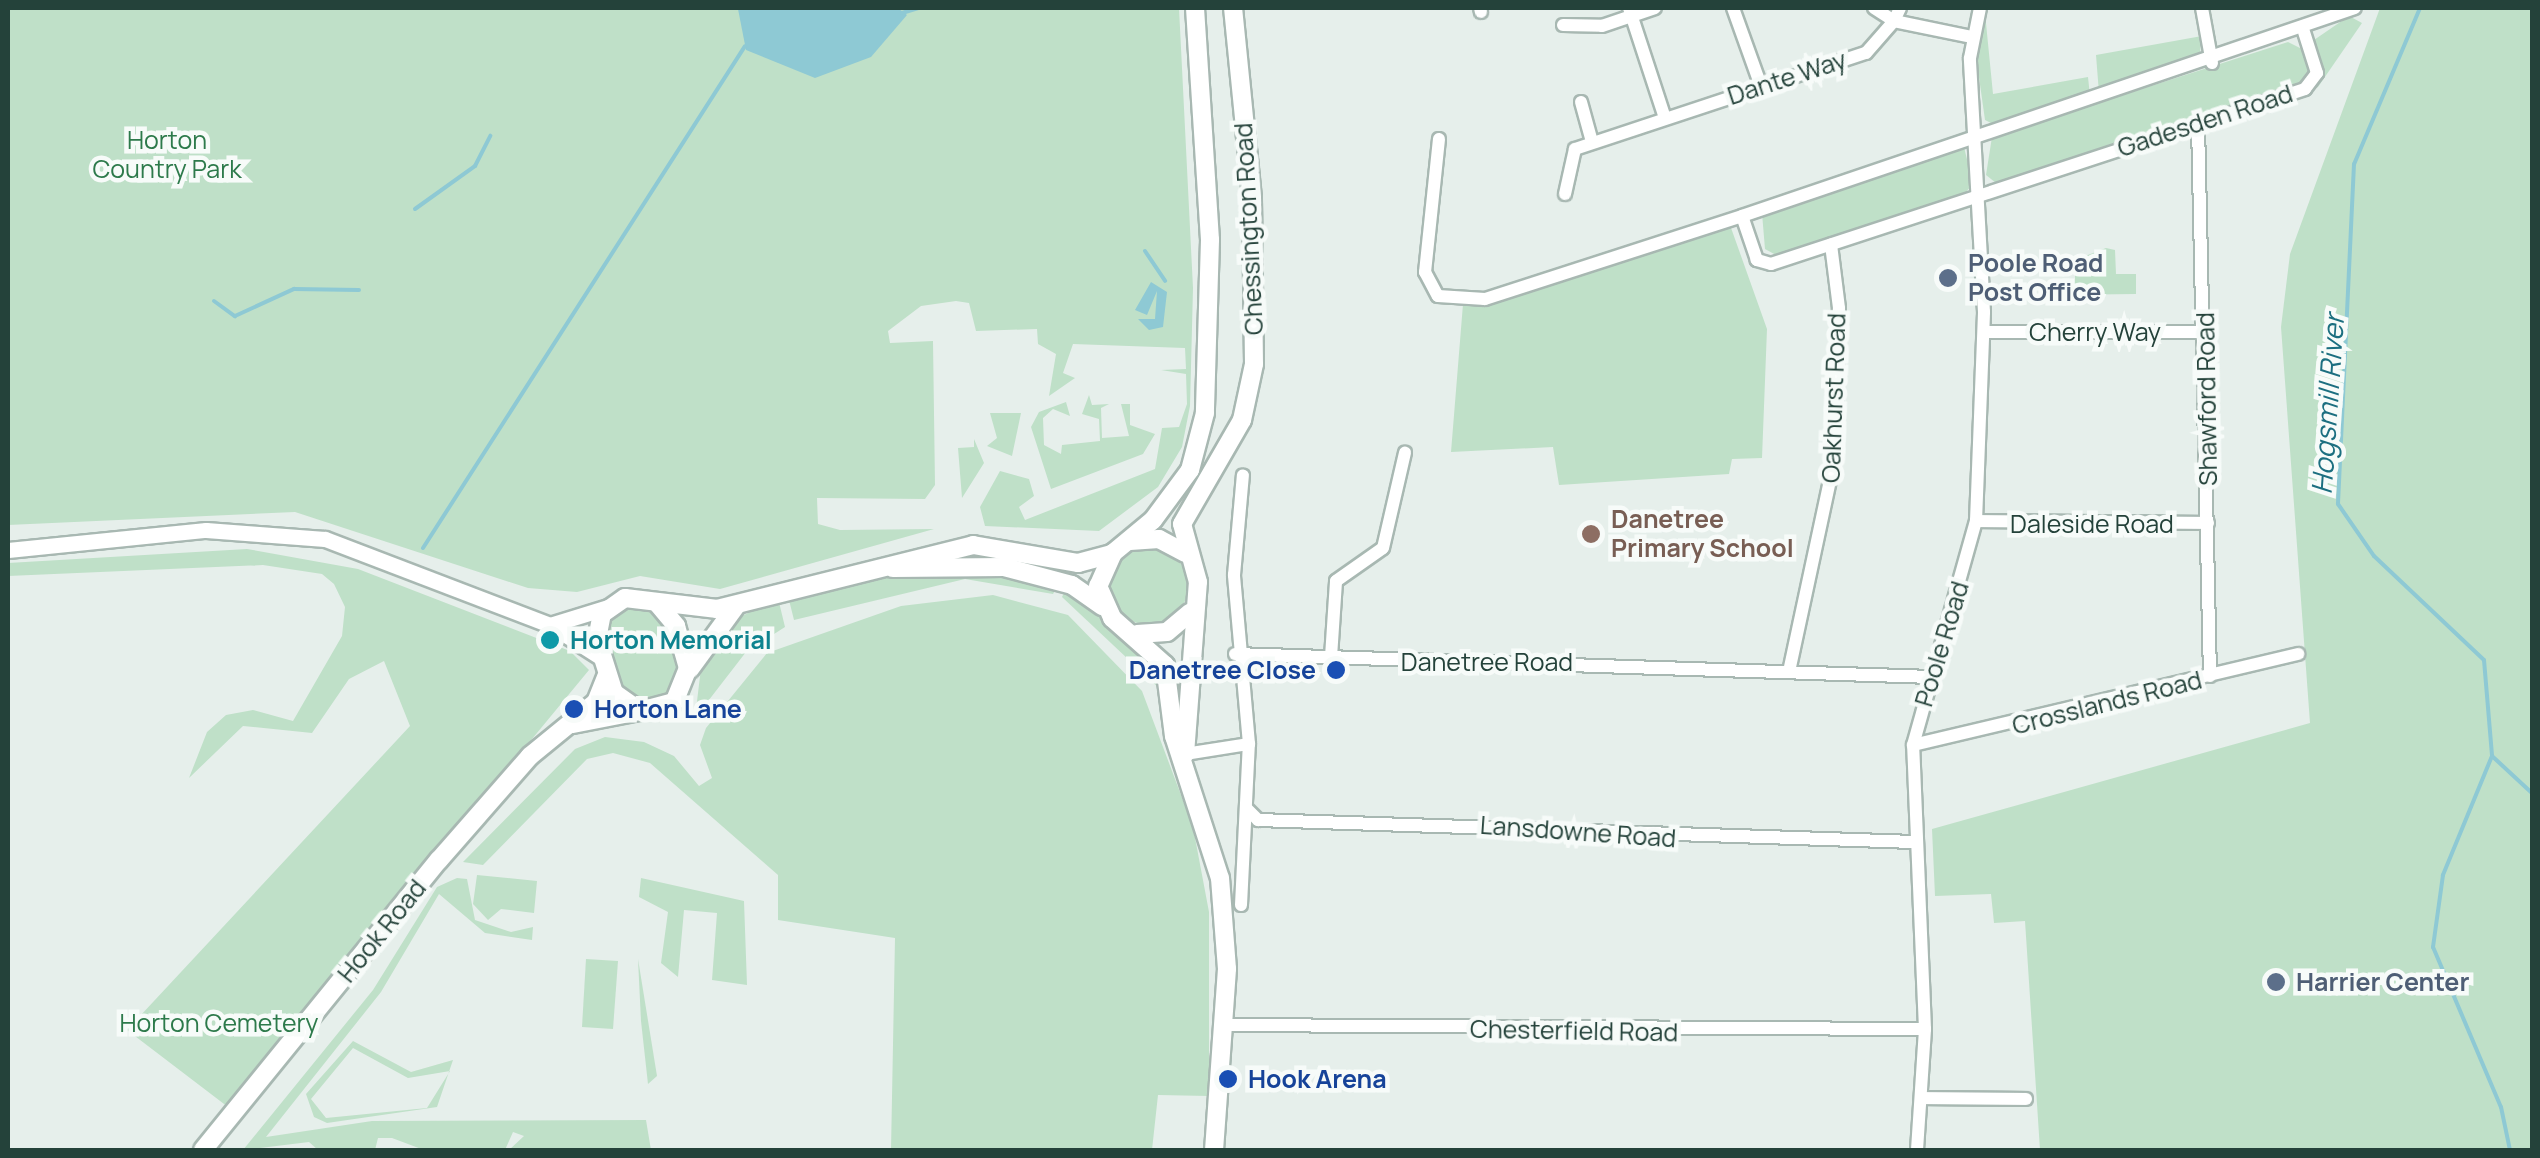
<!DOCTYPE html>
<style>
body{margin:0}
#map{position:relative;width:2540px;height:1158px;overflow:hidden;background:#e6efeb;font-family:Manrope,sans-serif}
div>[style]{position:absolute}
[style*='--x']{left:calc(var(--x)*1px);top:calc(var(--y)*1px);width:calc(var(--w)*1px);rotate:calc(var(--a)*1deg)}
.green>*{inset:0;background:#bfe0c8}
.round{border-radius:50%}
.water>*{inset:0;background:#8ec9d4}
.stream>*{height:4px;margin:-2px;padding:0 2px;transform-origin:2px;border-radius:2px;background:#8ec9d4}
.roads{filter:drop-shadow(2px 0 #a8b8b2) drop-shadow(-2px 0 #a8b8b2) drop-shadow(0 2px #a8b8b2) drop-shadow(0 -2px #a8b8b2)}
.minor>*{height:12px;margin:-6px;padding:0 6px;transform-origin:6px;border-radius:6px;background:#fff}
.tertiary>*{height:15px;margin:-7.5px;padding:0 7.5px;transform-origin:7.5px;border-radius:7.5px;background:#fff}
.secondary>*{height:18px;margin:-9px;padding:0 9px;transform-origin:9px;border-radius:9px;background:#fff}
.dots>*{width:28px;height:28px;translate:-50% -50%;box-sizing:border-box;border:5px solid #f7fbf9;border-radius:50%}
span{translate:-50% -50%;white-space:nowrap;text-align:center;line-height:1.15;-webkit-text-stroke:9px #f7fbf9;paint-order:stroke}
.street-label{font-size:25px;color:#24423a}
.park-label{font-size:25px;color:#2d7a4b}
.service-label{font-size:25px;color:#4e5e75;font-weight:700}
.left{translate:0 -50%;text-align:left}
.education-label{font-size:25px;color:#785e54;font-weight:700}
.culture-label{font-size:25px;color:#0d838f;font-weight:700}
.transit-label{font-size:25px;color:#164399;font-weight:700}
.right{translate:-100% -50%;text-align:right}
.water-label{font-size:28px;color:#1c6f80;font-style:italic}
.frame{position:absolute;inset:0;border:10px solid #24423a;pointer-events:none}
</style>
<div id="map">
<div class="green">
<div style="clip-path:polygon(8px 8px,1179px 8px,1193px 288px,1190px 406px,1182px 447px,1158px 487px,1099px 531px,985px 526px,980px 507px,1000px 471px,1029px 479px,1034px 496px,1019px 507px,1025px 520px,1155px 469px,1162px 428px,1179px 427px,1187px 404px,1186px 374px,1161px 370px,1186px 369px,1185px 348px,1073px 344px,1063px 373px,1075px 378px,1049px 396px,1056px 354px,1038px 344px,1037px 329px,976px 331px,969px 303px,956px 301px,921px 306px,888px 331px,890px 343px,933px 341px,935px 485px,925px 499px,817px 498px,818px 524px,840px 530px,934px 529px,720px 589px,640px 576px,577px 592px,528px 588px,295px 512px,8px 525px)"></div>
<div style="clip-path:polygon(2380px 8px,2532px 8px,2532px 1150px,2040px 1150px,2025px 921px,1994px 923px,1991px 894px,1935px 896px,1932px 829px,2310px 723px,2281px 327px,2290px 254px)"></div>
<div style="clip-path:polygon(1985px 13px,1993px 94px,2088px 77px,2090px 96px,1995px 125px,1985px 120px,1975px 49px)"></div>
<div style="clip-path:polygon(2349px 16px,2362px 23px,2318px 87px,2309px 92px,2320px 78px,2314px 40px)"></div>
<div style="clip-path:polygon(2202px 36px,2199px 60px,2099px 93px,2096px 55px)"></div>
<div style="clip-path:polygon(2288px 42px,2306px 51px,2311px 73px,2302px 84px,1996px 183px,1986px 175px,1992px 137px)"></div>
<div style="clip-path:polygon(1964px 147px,1973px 184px,1965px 193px,1776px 255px,1765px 249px,1762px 213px)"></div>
<div style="clip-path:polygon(1730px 225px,1767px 329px,1762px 458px,1732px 459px,1729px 474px,1559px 485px,1553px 447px,1451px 452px,1463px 304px)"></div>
<div style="clip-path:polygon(2106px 248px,2115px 250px,2116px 274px,2136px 274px,2136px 294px,2057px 295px,2057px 280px,2075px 279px,2075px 260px)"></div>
<div style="clip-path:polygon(1089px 395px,1092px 405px,1109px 404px,1101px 408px,1102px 438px,1129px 436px,1121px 404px,1130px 404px,1130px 425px,1155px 434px,1143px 454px,1051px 489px,1031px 427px,1039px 412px,1066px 402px,1070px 416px,1053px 409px,1043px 418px,1044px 445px,1061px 454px,1062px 445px,1100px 441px,1099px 419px,1082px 414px)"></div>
<div style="clip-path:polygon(990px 413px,1021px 413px,1012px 456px,987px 446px,997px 438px)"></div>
<div style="clip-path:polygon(974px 439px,984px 463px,962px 498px,958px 448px,974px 447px)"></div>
<div class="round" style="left:1110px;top:547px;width:78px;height:78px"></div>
<div style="clip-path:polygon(247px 549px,358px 569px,570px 651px,589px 670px,228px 1107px,127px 1030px,410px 726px,384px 661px,349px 679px,312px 733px,243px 726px,189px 778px,207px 732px,226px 715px,253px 710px,293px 721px,342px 636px,345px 607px,334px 584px,322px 574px,263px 565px,8px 576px,8px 563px)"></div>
<div style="clip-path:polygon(980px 568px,1057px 587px,1053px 594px,965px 579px,794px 620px,788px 596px,877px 576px)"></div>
<div style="clip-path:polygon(1065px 591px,1157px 661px,1162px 691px,1062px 597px)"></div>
<div style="clip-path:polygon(993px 595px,1068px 615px,1142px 691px,1193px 827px,1209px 912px,1209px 1096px,1158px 1095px,1152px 1150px,891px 1150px,895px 938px,778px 920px,778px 875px,650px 763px,613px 753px,587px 759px,483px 865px,463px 862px,575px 749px,605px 737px,644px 742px,674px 756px,699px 786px,712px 778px,700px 745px,706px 728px,767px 653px,901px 606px)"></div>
<div style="clip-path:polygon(778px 598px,785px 627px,746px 652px,695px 718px,701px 668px,726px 624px)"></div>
<div style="clip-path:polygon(625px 607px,652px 608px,666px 621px,682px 667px,676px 692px,645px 704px,621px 689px,605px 642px,607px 624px)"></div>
<div style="clip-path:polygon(477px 875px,537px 881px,534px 913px,501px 909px,488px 920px,473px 904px)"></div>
<div style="clip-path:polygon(457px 878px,467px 879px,475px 920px,511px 932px,533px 927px,532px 940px,485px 933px,439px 894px,381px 992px,266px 1137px,372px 1121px,646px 1120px,651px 1150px,509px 1150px,524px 1136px,513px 1132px,505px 1150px,424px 1150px,392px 1138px,378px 1138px,375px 1150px,318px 1150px,309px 1142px,243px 1150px,373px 990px,437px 887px)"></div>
<div style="clip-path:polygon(641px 878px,744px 901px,747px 985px,712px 980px,717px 913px,684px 910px,678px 977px,661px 963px,668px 912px,639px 897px)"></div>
<div style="clip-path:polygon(586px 959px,618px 961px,613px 1029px,582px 1027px)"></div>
<div style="clip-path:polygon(638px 959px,657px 1076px,648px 1084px,641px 1021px)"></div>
<div style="clip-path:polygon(evenodd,353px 1041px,411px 1072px,453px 1060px,437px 1107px,327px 1123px,314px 1117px,306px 1094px,353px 1041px,353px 1048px,408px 1078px,450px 1071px,427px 1108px,326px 1118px,311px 1099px,353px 1048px)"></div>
</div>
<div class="water">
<div style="clip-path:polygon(738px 9px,898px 8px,907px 15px,871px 57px,815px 78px,746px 50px)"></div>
<div style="clip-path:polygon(1151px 282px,1167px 292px,1163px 327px,1149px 330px,1138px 319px,1155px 319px,1157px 291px,1147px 315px,1135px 310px)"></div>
</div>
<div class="stream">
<div style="--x:2420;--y:8;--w:169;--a:112.9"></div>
<div style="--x:2354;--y:164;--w:340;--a:92.7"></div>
<div style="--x:2338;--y:504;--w:63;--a:55.3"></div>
<div style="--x:2374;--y:556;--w:151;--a:43.4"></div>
<div style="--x:2484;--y:660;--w:96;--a:85.2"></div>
<div style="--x:2492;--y:756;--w:129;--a:112.4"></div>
<div style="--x:2443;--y:875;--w:73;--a:97.9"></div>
<div style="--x:2433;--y:947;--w:174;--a:67"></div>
<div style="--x:2501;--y:1107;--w:44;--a:78.2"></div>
<div style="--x:902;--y:13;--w:17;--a:-17"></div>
<div style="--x:415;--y:209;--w:74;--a:-35.6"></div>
<div style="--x:475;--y:166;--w:34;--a:-63"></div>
<div style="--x:1145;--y:251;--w:36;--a:56"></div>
<div style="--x:214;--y:301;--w:26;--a:36"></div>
<div style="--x:235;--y:316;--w:65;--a:-24.6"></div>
<div style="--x:294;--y:289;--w:65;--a:0.9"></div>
<div style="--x:423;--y:548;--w:596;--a:-57.32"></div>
<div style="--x:2492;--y:756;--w:54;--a:42.8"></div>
</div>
<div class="roads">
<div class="minor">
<div style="--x:1480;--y:8;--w:4;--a:76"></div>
<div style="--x:1629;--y:8;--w:116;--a:71.9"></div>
<div style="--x:1733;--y:8;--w:83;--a:70.3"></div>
<div style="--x:1874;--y:8;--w:24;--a:33"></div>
<div style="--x:1894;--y:21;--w:14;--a:-65"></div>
<div style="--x:2202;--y:8;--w:56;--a:79.7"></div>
<div style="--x:1563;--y:25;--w:39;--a:1"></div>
<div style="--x:1602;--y:26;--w:56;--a:-18.8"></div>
<div style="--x:2304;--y:32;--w:43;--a:72.4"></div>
<div style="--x:2317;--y:73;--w:20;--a:127"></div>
<div style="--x:2305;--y:89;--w:562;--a:161.86"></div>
<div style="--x:1771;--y:264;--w:15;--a:-164"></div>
<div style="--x:1757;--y:260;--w:46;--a:-108.8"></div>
<div style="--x:1742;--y:216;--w:647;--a:-18.74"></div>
<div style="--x:1581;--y:102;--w:41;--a:74.6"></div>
<div style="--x:2198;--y:123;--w:553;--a:88.76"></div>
<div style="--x:1439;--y:139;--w:134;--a:96"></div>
<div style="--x:1425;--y:272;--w:27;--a:62"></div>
<div style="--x:1438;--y:296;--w:47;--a:3.7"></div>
<div style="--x:1485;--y:299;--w:270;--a:-17.9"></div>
<div style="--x:1565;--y:194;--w:46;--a:-77.5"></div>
<div style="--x:1575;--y:149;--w:306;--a:-18.3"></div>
<div style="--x:1866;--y:53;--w:43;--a:-48.8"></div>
<div style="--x:1894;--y:21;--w:80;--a:11.6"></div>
<div style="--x:1984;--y:332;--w:221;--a:0"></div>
<div style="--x:1976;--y:521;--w:232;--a:0.5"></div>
<div style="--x:1235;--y:654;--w:698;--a:1.89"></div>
<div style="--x:1331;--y:657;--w:76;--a:-86.2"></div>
<div style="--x:1336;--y:581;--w:57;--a:-35.1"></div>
<div style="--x:1383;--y:548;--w:98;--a:-77"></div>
<div style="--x:1790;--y:667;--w:215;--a:-77.9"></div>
<div style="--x:1835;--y:457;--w:149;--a:-88.5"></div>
<div style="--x:1839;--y:308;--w:64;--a:-97.2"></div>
<div style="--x:1913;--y:745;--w:396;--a:-13.3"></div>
<div style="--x:1185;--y:754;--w:65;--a:-8.9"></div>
<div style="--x:1247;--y:809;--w:16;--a:45"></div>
<div style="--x:1258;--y:820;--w:657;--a:1.92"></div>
<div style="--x:1241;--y:905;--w:161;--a:-87.2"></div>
<div style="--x:1249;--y:744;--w:170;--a:-95.1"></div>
<div style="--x:1234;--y:575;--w:100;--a:-84.9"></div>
<div style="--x:1222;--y:1025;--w:703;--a:0.33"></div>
<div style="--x:1921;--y:1098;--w:105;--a:0.5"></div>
<div style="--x:1917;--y:1150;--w:121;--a:-86.2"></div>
<div style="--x:1925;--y:1029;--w:284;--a:-92.4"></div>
<div style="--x:1913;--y:745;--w:233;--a:-74.3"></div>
<div style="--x:1976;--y:521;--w:209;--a:-87.8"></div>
<div style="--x:1984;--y:312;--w:254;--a:-93.2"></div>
<div style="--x:1970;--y:58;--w:51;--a:-78.7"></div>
</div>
<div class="tertiary">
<div style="--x:8;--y:550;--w:199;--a:-5.8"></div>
<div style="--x:206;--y:530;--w:119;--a:4.3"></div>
<div style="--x:325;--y:539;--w:241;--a:20.9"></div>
<div style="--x:550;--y:625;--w:59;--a:32.6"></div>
<div style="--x:550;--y:625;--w:61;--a:-17.2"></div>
</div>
<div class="secondary">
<div style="--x:1195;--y:8;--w:232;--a:86.3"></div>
<div style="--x:1210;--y:240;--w:173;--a:91.7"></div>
<div style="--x:1205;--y:413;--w:59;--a:104.7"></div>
<div style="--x:1190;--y:470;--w:62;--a:126.5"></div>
<div style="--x:1153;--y:520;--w:52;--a:140.5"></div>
<div style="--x:1113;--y:553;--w:36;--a:114"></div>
<div style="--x:1098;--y:586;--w:35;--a:66"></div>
<div style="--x:1112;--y:618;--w:71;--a:41.6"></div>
<div style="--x:1165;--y:665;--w:72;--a:82.8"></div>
<div style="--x:1174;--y:736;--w:149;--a:72.1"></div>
<div style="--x:1220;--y:878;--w:91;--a:85.6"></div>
<div style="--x:1227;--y:969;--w:181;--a:94.1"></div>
<div style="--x:1130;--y:541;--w:29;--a:-4"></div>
<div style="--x:1159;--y:539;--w:30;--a:28"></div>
<div style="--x:893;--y:568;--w:111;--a:-0.5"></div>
<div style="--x:1004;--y:567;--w:70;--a:14.8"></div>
<div style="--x:1072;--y:585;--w:37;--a:35"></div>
<div style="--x:657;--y:603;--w:30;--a:50"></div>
<div style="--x:676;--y:626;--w:44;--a:74.1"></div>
<div style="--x:688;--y:668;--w:37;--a:112"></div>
<div style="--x:674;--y:702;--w:35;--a:165"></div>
<div style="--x:640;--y:711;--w:32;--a:-145"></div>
<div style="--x:614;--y:693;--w:57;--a:-107.5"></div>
<div style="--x:597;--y:639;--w:25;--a:-79"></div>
<div style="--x:602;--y:614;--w:28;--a:-35"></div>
<div style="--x:625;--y:598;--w:93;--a:6.8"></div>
<div style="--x:717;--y:609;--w:264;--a:-14"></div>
<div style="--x:973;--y:545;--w:107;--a:9.7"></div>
<div style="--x:1078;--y:563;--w:35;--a:-15"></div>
<div style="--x:1137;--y:634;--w:30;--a:-4"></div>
<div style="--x:1167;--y:632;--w:30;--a:-40"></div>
<div style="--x:690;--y:669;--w:78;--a:-53.9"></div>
<div style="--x:573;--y:724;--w:68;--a:-11"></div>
<div style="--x:1185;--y:754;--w:172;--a:-85.7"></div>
<div style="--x:1198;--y:582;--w:60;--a:-105.4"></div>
<div style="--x:1182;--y:524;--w:120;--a:-60"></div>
<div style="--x:1242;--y:420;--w:57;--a:-77.9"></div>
<div style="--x:1254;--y:364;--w:166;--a:-90.7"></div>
<div style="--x:1252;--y:198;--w:191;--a:-95.7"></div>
<div style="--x:203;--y:1150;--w:374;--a:-50.9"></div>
<div style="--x:439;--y:860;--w:138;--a:-48.8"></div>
<div style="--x:530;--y:756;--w:85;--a:-39.3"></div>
<div style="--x:596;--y:702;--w:27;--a:-68"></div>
</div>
</div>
<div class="dots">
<div style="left:1948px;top:278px;background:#5c6f8a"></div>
<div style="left:1591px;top:534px;background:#8d6e63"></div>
<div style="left:550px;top:640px;background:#0f9aa8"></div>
<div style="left:1336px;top:670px;background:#1a4fb4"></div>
<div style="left:574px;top:709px;background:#1a4fb4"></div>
<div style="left:2276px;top:982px;background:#5c6f8a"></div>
<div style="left:1228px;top:1079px;background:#1a4fb4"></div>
</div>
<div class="street-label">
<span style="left:1787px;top:78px;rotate:-18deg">Dante Way</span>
<span style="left:2205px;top:121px;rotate:-18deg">Gadesden Road</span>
<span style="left:1249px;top:229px;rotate:-93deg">Chessington Road</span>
<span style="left:2095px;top:332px">Cherry Way</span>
<span style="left:1834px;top:398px;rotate:-88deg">Oakhurst Road</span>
<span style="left:2207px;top:399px;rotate:-91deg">Shawford Road</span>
<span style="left:2092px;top:524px">Daleside Road</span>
<span style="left:1942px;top:644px;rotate:-73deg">Poole Road</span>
<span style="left:1487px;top:662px">Danetree Road</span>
<span style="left:2107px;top:703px;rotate:-14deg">Crosslands Road</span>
<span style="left:1578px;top:832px;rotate:4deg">Lansdowne Road</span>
<span style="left:382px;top:931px;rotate:-51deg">Hook Road</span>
<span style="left:1574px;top:1031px;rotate:1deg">Chesterfield Road</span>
</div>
<div class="park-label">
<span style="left:167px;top:155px">Horton<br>Country Park</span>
<span style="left:219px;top:1023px">Horton Cemetery</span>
</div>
<div class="service-label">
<span class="left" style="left:1968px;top:278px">Poole Road<br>Post Office</span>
<span class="left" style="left:2296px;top:982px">Harrier Center</span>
</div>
<div class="education-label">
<span class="left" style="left:1611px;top:534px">Danetree<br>Primary School</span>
</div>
<div class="culture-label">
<span class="left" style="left:570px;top:640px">Horton Memorial</span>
</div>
<div class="transit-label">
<span class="right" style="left:1316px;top:670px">Danetree Close</span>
<span class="left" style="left:594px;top:709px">Horton Lane</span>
<span class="left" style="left:1248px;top:1079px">Hook Arena</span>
</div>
<div class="water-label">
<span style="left:2327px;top:404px;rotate:-86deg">Hogsmill River</span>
</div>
<div class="frame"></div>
</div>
